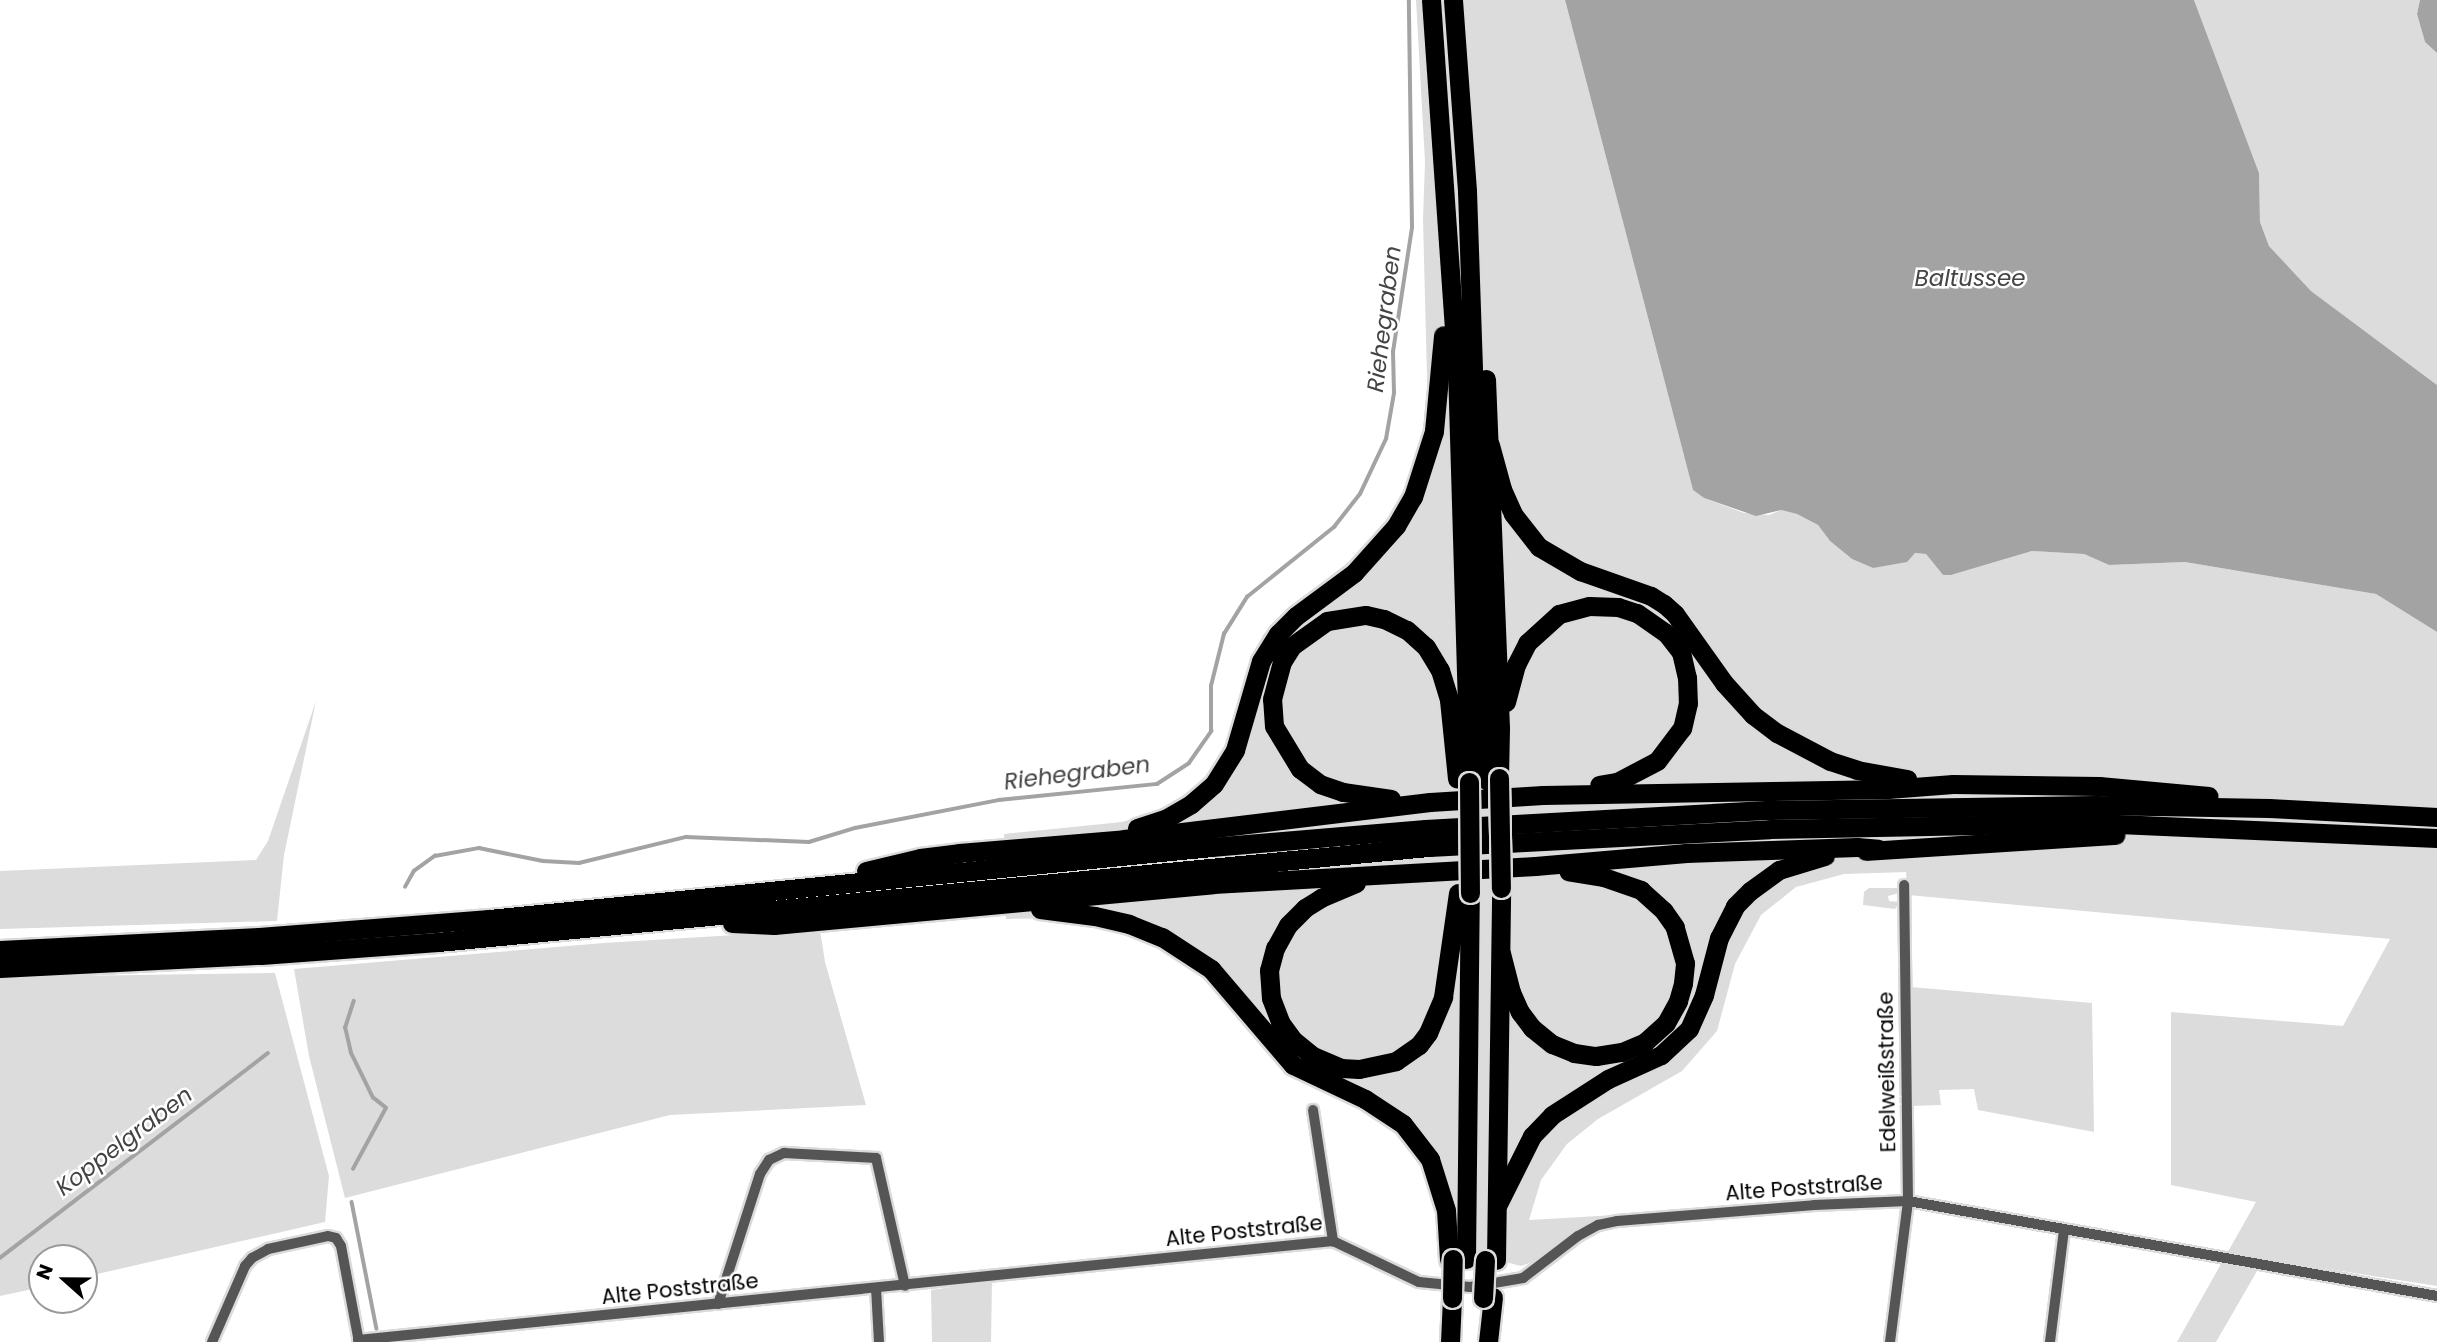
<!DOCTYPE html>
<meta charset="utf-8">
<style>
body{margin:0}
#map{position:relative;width:2437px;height:1342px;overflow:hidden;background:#fff;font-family:Poppins,sans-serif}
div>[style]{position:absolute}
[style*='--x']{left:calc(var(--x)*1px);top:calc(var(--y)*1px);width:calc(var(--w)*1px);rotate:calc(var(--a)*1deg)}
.green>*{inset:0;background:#dcdcdc}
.water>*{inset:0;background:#a3a3a3}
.stream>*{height:3.5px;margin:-1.75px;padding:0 1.75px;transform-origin:1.75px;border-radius:1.75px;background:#a3a3a3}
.roads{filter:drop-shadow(2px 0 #dbdbdb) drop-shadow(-2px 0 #dbdbdb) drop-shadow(0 2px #dbdbdb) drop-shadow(0 -2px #dbdbdb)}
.street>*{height:10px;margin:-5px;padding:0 5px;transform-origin:5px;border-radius:5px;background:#555}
.highway>*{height:19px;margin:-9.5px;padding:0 9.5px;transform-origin:9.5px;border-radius:9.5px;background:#000}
.bridges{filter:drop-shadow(2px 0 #dbdbdb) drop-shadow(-2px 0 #dbdbdb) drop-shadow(0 2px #dbdbdb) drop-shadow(0 -2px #dbdbdb)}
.highway-bridge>*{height:19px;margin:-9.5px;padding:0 9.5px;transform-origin:9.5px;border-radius:9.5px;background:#000}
span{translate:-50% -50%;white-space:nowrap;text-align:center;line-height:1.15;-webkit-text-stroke:5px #fff;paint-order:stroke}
.street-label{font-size:21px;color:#000}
.water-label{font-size:23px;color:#444;font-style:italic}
.north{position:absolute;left:28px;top:1244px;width:70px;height:70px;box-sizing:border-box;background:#fff;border:2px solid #999;border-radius:50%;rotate:291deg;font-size:19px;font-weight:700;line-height:28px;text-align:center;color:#000}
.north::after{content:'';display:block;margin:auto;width:24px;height:32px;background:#000;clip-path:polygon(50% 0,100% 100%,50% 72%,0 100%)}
</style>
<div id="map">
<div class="green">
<div style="clip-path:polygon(1416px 0,1565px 0,1693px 490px,1704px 498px,1744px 513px,1769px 515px,1781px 510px,1797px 514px,1818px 525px,1830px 541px,1852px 559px,1873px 568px,1915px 553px,1926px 554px,1943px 575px,1951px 575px,2032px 551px,2084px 554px,2109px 565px,2185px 562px,2376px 594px,2437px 632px,2437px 1286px,2264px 1259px,2216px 1342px,2177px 1342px,2256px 1202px,2171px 1185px,2171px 1012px,2343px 1026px,2390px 939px,1908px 895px,1906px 872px,1844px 874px,1796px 887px,1761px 915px,1735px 964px,1717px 1031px,1682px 1071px,1598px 1119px,1567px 1144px,1541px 1180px,1529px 1220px,1616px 1215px,1595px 1219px,1578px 1228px,1540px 1259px,1521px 1266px,1505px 1262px,1441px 1262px,1441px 1236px,1435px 1199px,1423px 1166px,1393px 1127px,1364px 1107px,1299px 1079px,1271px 1055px,1227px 995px,1197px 969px,1162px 945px,1135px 933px,1067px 918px,1006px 919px,1004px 834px,1122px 822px,1164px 810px,1194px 793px,1219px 763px,1232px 732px,1245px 678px,1263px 635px,1284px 613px,1370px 545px,1396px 507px,1417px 459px,1428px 416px,1423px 219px,1425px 162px)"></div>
<div style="clip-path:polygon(2194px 0,2420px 0,2417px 14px,2425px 42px,2437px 53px,2437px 385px,2311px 291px,2269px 246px,2260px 222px,2259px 173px)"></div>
<div style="clip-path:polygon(316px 701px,284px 855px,277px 921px,0 929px,0 871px,256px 860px,268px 841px)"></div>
<div style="clip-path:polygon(1869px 888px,1901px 888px,1899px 893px,1888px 896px,1889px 901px,1900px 902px,1895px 909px,1863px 905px,1864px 892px)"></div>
<div style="clip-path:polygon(820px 930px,825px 962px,866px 1105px,670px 1115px,345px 1198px,309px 1056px,294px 969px,604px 943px)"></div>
<div style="clip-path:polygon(275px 973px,329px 1176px,325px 1222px,84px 1277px,84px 1258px,42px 1258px,42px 1287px,0 1296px,0 977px)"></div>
<div style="clip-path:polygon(1911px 987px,2092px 1003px,2094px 1132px,1978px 1110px,1974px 1089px,1939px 1090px,1941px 1105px,1910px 1106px)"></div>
<div style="clip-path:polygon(992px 1281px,991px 1342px,932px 1342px,931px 1290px)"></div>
</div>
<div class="water">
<div style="clip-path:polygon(1565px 0,2194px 0,2259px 173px,2260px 222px,2269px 246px,2311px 291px,2437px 385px,2437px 632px,2376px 594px,2185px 562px,2109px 565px,2084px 554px,2032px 551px,1951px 575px,1943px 575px,1926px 554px,1915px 553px,1907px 562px,1873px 568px,1852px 559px,1830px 541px,1818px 525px,1797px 514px,1781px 510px,1756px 516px,1704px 498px,1693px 490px)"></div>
<div style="clip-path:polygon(2420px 0,2437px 0,2437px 53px,2425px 42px,2417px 14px)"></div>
</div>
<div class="stream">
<div style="--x:405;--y:887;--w:18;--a:-61"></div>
<div style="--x:414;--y:871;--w:26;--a:-36"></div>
<div style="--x:435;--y:856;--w:45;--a:-10.3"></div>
<div style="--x:479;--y:848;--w:65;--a:11.5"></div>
<div style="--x:543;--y:861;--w:36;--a:3"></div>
<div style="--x:579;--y:863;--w:110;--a:-13.7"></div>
<div style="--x:686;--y:837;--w:123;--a:2.3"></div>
<div style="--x:809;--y:842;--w:48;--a:-16.9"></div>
<div style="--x:855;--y:828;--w:147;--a:-11"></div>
<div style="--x:999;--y:800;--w:159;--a:-5.8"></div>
<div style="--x:1157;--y:784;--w:38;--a:-33"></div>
<div style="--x:1189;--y:763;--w:39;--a:-55"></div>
<div style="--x:1211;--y:731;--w:45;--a:-90"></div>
<div style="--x:1211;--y:686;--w:54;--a:-76"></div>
<div style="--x:1224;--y:634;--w:44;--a:-58.1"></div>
<div style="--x:1247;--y:597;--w:112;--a:-38.8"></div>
<div style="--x:1334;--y:527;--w:42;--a:-51.8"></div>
<div style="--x:1360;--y:494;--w:61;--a:-64.7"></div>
<div style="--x:1386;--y:439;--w:47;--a:-80.1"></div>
<div style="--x:1394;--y:393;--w:41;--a:-91.4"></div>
<div style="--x:1393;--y:352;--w:125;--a:-81.3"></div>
<div style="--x:1412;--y:228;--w:228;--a:-90.8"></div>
<div style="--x:353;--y:1169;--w:69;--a:-61.6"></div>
<div style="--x:386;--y:1108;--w:16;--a:-142"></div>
<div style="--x:373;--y:1098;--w:50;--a:-116.1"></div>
<div style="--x:351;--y:1053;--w:26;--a:-103"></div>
<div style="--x:345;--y:1028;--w:28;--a:-72"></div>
<div style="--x:352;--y:1202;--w:129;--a:78.9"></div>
<div style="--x:0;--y:1258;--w:337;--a:-37.4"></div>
</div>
<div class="roads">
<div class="street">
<div style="--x:1313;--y:1110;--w:133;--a:81.3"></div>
<div style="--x:876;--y:1288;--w:54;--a:86.8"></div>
<div style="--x:718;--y:1304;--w:137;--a:-72.1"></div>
<div style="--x:760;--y:1174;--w:17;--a:-57"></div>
<div style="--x:769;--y:1160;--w:17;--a:-25"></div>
<div style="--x:784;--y:1153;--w:92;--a:3.1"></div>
<div style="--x:876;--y:1158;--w:131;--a:77.2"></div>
<div style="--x:358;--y:1340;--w:980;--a:-5.8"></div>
<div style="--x:1333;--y:1241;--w:95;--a:25.5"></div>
<div style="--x:1419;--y:1282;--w:51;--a:5.6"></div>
<div style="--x:1470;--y:1287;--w:54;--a:-9.6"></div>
<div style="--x:1523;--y:1278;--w:69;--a:-37.4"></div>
<div style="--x:1578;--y:1236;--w:23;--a:-29"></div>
<div style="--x:1598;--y:1225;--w:19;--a:-12"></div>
<div style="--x:1617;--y:1221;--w:198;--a:-4.6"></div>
<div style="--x:1814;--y:1205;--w:94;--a:-2.4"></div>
<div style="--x:1908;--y:1201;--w:537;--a:10.18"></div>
<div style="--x:212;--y:1342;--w:83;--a:-66.5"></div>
<div style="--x:245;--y:1266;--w:11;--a:-49"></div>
<div style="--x:252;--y:1258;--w:18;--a:-29"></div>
<div style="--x:268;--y:1249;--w:61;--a:-12.2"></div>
<div style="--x:328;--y:1236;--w:8;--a:14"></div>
<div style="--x:336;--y:1238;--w:9;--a:58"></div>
<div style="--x:341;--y:1246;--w:98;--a:79.4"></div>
<div style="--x:1890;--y:1342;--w:142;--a:-82.7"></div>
<div style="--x:1908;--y:1201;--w:316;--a:-90.7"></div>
<div style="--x:2050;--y:1342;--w:113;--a:-82.9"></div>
</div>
<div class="highway">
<div style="--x:1431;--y:0;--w:370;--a:86"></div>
<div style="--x:1457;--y:369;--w:413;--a:88.3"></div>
<div style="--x:1453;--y:0;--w:192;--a:85.8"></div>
<div style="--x:1467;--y:191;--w:590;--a:88.06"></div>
<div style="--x:1486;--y:379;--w:350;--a:87.7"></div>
<div style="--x:1500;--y:729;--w:49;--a:91.2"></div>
<div style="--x:1490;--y:445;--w:46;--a:74.7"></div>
<div style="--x:1502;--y:489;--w:27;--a:66"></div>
<div style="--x:1513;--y:514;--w:42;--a:51.8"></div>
<div style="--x:1539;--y:547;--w:48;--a:30.3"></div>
<div style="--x:1580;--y:571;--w:75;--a:19.4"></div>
<div style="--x:1651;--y:596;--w:15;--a:32"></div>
<div style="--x:1664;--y:604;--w:15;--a:42"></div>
<div style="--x:1675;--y:614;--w:85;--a:54.6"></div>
<div style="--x:1724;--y:683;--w:43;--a:47.8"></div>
<div style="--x:1753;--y:715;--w:30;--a:37"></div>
<div style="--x:1777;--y:733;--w:60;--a:27.8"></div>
<div style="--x:1830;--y:761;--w:28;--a:18"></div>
<div style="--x:1857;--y:770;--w:51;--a:10.2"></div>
<div style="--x:1506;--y:702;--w:38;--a:-75"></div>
<div style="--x:1516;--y:665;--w:25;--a:-63"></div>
<div style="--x:1527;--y:643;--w:43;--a:-42.2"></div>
<div style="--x:1559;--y:614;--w:31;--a:-15"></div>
<div style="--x:1589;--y:606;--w:29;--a:2"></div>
<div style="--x:1618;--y:607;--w:20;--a:18"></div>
<div style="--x:1637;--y:613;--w:35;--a:35"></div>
<div style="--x:1666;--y:633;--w:24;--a:52"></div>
<div style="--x:1681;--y:652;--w:26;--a:77"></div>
<div style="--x:1687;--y:677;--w:26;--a:88"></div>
<div style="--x:1688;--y:703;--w:26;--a:103"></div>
<div style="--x:1682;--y:728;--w:41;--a:127.1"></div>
<div style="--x:1657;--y:761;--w:45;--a:152.3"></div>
<div style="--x:1617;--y:782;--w:18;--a:171"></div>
<div style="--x:1391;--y:799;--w:49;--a:-171.7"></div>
<div style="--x:1343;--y:792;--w:24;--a:-161"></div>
<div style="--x:1320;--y:784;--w:25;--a:-143"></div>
<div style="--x:1300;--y:769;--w:50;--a:-121.2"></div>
<div style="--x:1274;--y:726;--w:27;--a:-94"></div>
<div style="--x:1272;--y:699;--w:38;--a:-75"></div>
<div style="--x:1282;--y:662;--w:19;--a:-58"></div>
<div style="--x:1292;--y:646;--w:43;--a:-35.5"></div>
<div style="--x:1327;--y:621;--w:39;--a:-9"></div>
<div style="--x:1366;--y:615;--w:18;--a:13"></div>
<div style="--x:1384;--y:619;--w:25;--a:26"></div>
<div style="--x:1407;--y:630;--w:25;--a:42"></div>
<div style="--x:1426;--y:647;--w:27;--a:59"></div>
<div style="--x:1440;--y:670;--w:31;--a:73"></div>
<div style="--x:1449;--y:700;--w:79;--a:84.2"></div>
<div style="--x:1137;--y:828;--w:32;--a:-18"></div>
<div style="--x:1167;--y:818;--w:28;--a:-30"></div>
<div style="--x:1191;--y:804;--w:30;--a:-41"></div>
<div style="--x:1214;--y:784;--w:40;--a:-58"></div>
<div style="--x:1235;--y:750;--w:93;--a:-73.7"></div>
<div style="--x:1261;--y:661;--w:32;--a:-58"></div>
<div style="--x:1278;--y:634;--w:25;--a:-45"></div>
<div style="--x:1296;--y:616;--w:72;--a:-36.6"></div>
<div style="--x:1354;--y:573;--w:63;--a:-48.2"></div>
<div style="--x:1396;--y:526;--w:34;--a:-60"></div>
<div style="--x:1413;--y:497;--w:69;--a:-72.3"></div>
<div style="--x:1434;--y:431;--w:96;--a:-84.6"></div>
<div style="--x:1866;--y:851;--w:250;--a:-3.7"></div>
<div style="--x:866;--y:871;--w:56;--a:-13.5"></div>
<div style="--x:920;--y:858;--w:39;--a:-7"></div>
<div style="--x:959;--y:853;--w:166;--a:-4.8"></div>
<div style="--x:1124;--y:839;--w:308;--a:-6.9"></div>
<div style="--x:1430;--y:802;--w:113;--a:-3.5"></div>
<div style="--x:1543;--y:795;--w:345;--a:-1"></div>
<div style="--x:1888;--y:789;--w:65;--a:-4.4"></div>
<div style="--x:1953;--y:784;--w:146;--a:0.8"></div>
<div style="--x:2099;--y:786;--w:110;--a:5.2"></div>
<div style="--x:1356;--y:883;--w:38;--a:157"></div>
<div style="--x:1321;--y:898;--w:19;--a:148"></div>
<div style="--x:1305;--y:908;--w:24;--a:135"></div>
<div style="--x:1288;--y:925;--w:26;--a:119"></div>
<div style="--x:1275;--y:948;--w:23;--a:105"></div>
<div style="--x:1269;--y:970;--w:28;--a:86"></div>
<div style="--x:1271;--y:998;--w:26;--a:69"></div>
<div style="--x:1280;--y:1022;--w:22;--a:54"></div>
<div style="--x:1293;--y:1040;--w:26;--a:39"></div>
<div style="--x:1313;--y:1056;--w:30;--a:23"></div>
<div style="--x:1341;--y:1068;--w:18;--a:3"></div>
<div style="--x:1359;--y:1069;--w:38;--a:-12"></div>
<div style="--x:1396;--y:1061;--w:28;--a:-35"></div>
<div style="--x:1419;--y:1045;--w:15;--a:-53"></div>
<div style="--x:1428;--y:1033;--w:39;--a:-67"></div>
<div style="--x:1443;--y:997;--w:105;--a:-81.8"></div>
<div style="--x:1040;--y:909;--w:55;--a:7.3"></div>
<div style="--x:1095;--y:916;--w:35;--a:13"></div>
<div style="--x:1129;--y:924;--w:35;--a:22"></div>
<div style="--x:1162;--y:937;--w:59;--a:33.1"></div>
<div style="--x:1211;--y:969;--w:126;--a:49.5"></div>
<div style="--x:1293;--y:1065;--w:80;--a:25.3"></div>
<div style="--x:1365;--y:1099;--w:45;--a:33.3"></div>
<div style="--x:1403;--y:1124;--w:44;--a:52.4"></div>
<div style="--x:1430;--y:1159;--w:53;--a:72.6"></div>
<div style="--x:1446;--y:1210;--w:49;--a:86.5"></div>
<div style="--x:732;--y:923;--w:42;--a:2.7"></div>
<div style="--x:774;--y:925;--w:441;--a:-5.3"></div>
<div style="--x:1213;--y:884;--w:323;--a:-3.2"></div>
<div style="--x:1535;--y:866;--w:152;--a:-4.9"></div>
<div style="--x:1686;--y:853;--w:171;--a:-2"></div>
<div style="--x:1857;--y:847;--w:21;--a:5"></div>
<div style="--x:0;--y:950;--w:259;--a:-2.9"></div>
<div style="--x:259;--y:937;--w:231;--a:-4.5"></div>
<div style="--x:489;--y:919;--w:726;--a:-5.69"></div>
<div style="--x:1211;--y:847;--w:215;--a:-4.8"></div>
<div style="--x:1425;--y:829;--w:346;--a:-3.2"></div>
<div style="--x:1770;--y:810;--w:325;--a:-0.9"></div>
<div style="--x:2095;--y:805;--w:174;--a:1"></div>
<div style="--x:2269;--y:808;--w:168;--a:3.1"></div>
<div style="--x:1501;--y:953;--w:40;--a:75.6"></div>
<div style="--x:1511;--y:992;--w:22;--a:66"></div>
<div style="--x:1520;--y:1012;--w:20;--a:53"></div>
<div style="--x:1532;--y:1028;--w:26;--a:39"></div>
<div style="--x:1552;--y:1044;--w:24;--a:22"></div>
<div style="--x:1574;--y:1053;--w:22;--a:8"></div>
<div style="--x:1596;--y:1056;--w:26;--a:-9"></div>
<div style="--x:1622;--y:1052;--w:25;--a:-23"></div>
<div style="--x:1645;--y:1042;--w:28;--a:-42"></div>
<div style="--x:1666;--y:1023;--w:25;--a:-61"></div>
<div style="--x:1678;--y:1001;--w:19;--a:-74"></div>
<div style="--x:1683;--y:983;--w:20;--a:-84"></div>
<div style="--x:1685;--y:963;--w:37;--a:-106"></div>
<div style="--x:1675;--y:927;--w:19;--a:-125"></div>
<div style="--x:1664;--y:911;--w:31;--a:-138"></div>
<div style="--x:1641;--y:890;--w:39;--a:-161"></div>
<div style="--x:1604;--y:877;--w:36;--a:-171"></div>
<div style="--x:0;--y:968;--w:261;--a:-2.9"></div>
<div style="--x:261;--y:955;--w:177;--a:-4.2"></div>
<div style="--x:438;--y:942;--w:996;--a:-5.48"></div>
<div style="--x:1429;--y:847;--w:341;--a:-3"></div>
<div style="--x:1770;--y:829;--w:325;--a:-1.1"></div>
<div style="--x:2095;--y:823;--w:342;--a:2.5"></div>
<div style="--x:1498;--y:1204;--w:76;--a:-63.4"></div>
<div style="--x:1532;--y:1136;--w:29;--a:-46"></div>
<div style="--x:1552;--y:1115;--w:67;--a:-32.7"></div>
<div style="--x:1608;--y:1079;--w:58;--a:-24.4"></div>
<div style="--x:1661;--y:1055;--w:38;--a:-43"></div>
<div style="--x:1689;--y:1029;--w:37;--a:-66"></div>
<div style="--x:1704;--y:995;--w:59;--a:-75.3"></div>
<div style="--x:1719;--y:938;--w:36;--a:-63"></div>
<div style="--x:1735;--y:906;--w:21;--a:-45"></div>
<div style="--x:1750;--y:891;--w:36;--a:-36"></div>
<div style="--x:1779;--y:870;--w:48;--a:-16.9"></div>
<div style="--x:1466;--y:1259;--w:366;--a:-89.4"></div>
<div style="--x:1496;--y:1260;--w:372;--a:-89.2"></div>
<div style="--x:1450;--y:1342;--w:44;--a:-87.4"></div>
<div style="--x:1488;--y:1342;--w:45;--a:-83.7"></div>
</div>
</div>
<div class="bridges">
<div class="highway-bridge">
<div style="--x:1499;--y:778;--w:110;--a:89"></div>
<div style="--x:1469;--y:782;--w:111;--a:89.5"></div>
<div style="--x:1452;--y:1298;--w:39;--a:-89"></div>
<div style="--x:1483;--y:1298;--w:38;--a:-87"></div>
</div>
</div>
<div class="street-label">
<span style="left:1887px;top:1072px;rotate:-91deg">Edelweißstraße</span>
<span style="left:1804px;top:1188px;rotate:-4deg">Alte Poststraße</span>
<span style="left:1244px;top:1231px;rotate:-6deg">Alte Poststraße</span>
<span style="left:680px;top:1289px;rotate:-6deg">Alte Poststraße</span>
</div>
<div class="water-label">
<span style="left:1970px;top:278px">Baltussee</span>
<span style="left:1384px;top:319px;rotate:-83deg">Riehegraben</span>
<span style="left:1077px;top:773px;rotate:-7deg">Riehegraben</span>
<span style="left:124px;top:1141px;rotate:-37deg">Koppelgraben</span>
</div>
<div class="north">N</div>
</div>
